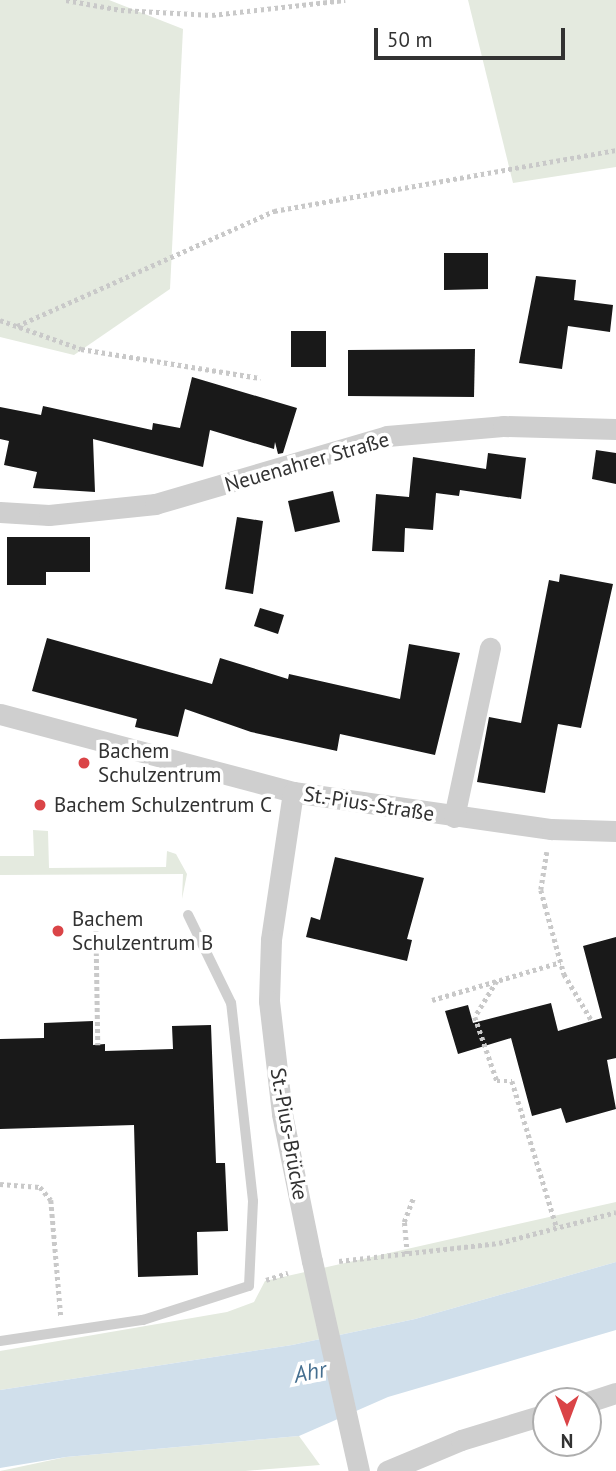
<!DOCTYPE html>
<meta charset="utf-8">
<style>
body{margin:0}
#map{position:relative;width:616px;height:1471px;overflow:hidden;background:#fff;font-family:"PT Sans",sans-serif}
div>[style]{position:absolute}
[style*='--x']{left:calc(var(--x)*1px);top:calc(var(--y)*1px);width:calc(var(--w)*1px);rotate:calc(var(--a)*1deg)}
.green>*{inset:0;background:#e4eadf}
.water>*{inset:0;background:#d0dfeb}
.building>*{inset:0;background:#191919}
.path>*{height:4.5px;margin-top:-2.25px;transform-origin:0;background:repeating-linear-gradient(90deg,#c9c9c9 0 3.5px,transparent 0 7px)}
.lane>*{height:10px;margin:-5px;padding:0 5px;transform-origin:5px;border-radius:5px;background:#cfcfcf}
.street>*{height:21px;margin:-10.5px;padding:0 10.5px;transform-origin:10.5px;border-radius:10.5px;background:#cfcfcf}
.street-bridge>*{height:21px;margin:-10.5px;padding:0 10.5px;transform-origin:10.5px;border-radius:10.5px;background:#cfcfcf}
.dots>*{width:19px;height:19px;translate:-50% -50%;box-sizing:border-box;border:4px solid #fff;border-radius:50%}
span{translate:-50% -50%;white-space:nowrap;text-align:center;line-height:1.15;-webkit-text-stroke:7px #fff;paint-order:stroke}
.street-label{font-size:21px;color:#323232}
.poi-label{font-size:21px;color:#323232}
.left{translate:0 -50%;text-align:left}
.water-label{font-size:23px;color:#456f90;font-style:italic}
.north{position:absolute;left:532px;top:1387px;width:70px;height:70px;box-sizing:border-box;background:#fff;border:2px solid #adadad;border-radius:50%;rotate:180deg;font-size:19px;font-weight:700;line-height:28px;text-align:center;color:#323232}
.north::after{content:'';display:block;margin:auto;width:24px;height:32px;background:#da4447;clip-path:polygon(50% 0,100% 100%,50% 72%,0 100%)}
.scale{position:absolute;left:374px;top:28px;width:191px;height:32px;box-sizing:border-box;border:4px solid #323232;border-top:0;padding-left:9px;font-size:21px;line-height:24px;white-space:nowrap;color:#323232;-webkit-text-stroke:5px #fff;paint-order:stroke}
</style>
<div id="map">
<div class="green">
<div style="clip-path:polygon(0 0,109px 0,183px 29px,170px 289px,74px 355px,0 337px)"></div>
<div style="clip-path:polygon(468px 0,616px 0,616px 167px,513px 183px)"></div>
<div style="clip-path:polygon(33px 830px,48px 831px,49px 868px,166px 867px,167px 851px,176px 854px,187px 874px,182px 899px,183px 874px,0 875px,0 856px,34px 856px)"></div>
<div style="clip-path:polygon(616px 1202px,616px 1262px,415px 1319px,292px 1345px,0 1390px,0 1351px,227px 1312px,254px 1302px,265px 1281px)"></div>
<div style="clip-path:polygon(299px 1436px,320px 1465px,245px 1471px,0 1471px,66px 1457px)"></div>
</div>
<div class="water">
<div style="clip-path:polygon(616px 1262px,616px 1330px,388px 1397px,299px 1436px,66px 1457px,0 1468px,0 1390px,292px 1345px,415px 1319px)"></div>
</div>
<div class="building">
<div style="clip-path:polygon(444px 253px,488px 253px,488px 289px,444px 290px)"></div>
<div style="clip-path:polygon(536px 276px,576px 280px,574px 300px,613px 305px,610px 332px,568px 326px,562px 369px,519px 363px)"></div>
<div style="clip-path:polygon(291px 331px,326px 331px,326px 367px,291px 367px)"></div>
<div style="clip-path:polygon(475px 349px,474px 397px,348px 396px,348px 350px)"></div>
<div style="clip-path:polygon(192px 377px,297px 408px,283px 453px,278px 454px,275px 442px,274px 449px,210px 430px,203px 467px,93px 439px,95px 492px,33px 488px,37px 472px,4px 465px,9px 441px,0 439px,0 407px,41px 415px,43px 406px,152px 430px,153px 423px,180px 428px)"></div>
<div style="clip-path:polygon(596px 450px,616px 453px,616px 484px,592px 479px)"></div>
<div style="clip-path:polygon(488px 453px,526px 458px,521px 499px,460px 490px,459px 496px,436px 493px,433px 530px,405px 528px,404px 552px,372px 551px,376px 494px,409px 497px,413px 457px,486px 469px)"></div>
<div style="clip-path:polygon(333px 491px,340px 522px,295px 532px,288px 501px)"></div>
<div style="clip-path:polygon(237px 517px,263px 521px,253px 594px,225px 589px)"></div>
<div style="clip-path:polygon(7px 537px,90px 537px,90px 572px,46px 572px,46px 585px,7px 585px)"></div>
<div style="clip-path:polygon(560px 574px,613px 584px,581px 728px,558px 724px,545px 793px,477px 782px,489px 717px,521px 723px,549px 580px,559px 582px)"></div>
<div style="clip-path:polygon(260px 608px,284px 615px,278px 634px,254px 626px)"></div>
<div style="clip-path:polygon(47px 638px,212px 684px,220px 658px,288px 679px,289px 674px,400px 699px,409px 644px,460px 653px,435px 755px,340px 734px,337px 751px,251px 732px,185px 709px,178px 737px,135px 727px,137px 719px,32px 691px)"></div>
<div style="clip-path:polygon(335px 857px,424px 878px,407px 939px,412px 940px,407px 961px,306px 937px,311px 917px,320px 920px)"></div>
<div style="clip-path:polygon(616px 937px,616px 1058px,607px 1060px,616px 1109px,566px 1123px,561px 1108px,532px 1116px,511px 1038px,458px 1054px,445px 1011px,468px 1005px,473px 1023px,551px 1003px,558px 1031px,602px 1018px,583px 946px)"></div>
<div style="clip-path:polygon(93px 1021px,93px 1045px,105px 1044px,105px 1051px,173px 1049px,172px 1026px,211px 1025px,216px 1163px,225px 1163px,228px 1231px,197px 1232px,198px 1275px,138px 1277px,134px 1125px,0 1129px,0 1039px,44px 1038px,44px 1023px)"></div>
</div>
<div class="path">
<div style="--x:66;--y:0;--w:56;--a:10.3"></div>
<div style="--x:121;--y:10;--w:91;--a:3.1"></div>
<div style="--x:212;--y:15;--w:134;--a:-6.4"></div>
<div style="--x:0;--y:320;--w:86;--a:19.7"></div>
<div style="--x:81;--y:349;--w:182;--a:9.2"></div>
<div style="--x:17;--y:326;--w:282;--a:-24.1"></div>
<div style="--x:274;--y:211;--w:347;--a:-10.1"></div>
<div style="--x:547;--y:852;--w:38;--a:99"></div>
<div style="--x:541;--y:890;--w:16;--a:75"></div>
<div style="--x:545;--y:905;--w:72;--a:74.6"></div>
<div style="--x:564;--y:974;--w:55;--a:59.2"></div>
<div style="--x:96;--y:917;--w:128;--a:89.1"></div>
<div style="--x:497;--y:981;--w:42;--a:121.4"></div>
<div style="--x:475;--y:1017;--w:68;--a:71"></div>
<div style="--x:497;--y:1081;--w:15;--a:0"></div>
<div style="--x:512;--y:1081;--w:154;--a:73"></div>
<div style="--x:432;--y:1000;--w:134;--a:-16.4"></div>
<div style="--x:0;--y:1184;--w:40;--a:4.3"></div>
<div style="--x:40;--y:1187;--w:17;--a:50"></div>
<div style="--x:51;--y:1200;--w:116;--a:85.1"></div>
<div style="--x:407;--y:1254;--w:32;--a:-95"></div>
<div style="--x:404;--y:1222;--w:25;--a:-69"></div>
<div style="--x:339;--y:1261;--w:161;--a:-6.4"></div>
<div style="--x:499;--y:1243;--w:121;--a:-14.8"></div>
<div style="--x:266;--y:1280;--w:23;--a:-18"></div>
</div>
<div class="lane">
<div style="--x:0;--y:1341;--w:145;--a:-8.4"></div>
<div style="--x:143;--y:1320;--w:111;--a:-17.8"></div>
<div style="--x:249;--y:1286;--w:85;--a:-87.3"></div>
<div style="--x:253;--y:1201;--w:199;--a:-96.3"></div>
<div style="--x:231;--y:1003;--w:98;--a:-116"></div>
</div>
<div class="street">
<div style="--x:0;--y:512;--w:49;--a:3.5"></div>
<div style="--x:49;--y:515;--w:107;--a:-5.9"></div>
<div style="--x:155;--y:504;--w:242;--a:-16.3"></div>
<div style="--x:387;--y:436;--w:116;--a:-4.9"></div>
<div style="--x:503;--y:426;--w:113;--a:1.5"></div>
<div style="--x:0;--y:714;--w:303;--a:14.9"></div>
<div style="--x:293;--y:792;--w:261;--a:8.2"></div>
<div style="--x:551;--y:829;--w:65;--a:1.8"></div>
<div style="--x:293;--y:792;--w:150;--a:98.5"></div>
<div style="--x:271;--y:940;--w:61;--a:91.9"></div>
<div style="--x:269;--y:1001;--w:114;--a:83.4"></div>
<div style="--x:282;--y:1114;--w:150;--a:78.5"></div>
<div style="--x:454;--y:817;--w:173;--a:-78"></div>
<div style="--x:588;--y:1402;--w:29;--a:-18"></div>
<div style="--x:387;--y:1471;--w:80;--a:-22.7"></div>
<div style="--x:461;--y:1440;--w:89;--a:-17"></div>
</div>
<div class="street-bridge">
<div style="--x:312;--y:1261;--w:215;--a:77.4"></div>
</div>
<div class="dots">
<div style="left:84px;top:763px;background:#da4447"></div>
<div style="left:40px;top:805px;background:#da4447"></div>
<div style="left:58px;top:931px;background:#da4447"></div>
</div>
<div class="street-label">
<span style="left:307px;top:462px;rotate:-16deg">Neuenahrer Straße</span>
<span style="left:369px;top:804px;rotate:9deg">St.-Pius-Straße</span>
<span style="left:289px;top:1134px;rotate:80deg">St.-Pius-Brücke</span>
</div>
<div class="poi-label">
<span class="left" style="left:98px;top:763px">Bachem<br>Schulzentrum</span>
<span class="left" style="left:54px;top:805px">Bachem Schulzentrum C</span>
<span class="left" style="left:72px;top:931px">Bachem<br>Schulzentrum B</span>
</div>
<div class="water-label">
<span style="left:310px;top:1372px;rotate:-11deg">Ahr</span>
</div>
<div class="north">N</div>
<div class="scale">50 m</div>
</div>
